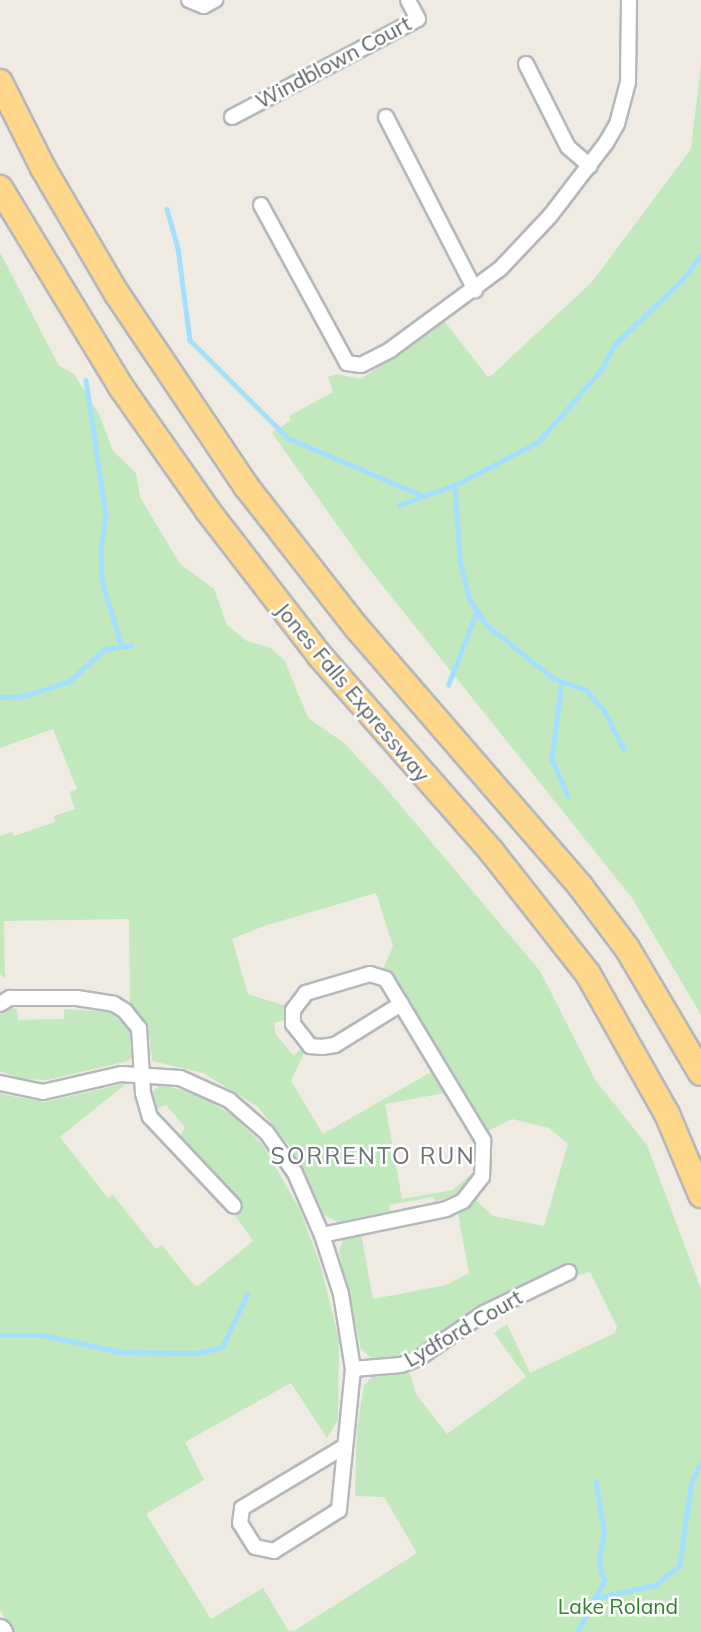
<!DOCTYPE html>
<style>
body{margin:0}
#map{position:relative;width:701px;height:1632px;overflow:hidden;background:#efebe3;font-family:Mulish,sans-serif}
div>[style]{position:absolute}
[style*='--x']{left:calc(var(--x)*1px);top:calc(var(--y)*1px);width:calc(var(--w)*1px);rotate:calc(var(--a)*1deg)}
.green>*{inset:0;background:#c2e8be}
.stream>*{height:4.5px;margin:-2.25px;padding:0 2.25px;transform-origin:2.25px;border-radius:2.25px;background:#a3e0ff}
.roads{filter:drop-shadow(2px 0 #b4b7bb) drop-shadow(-2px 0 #b4b7bb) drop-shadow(0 2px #b4b7bb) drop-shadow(0 -2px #b4b7bb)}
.street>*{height:14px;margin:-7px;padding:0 7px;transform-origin:7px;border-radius:7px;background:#fff}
.secondary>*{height:19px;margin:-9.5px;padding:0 9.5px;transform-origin:9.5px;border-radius:9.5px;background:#fff}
.highway>*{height:24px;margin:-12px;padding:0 12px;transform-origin:12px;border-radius:12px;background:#ffd78a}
span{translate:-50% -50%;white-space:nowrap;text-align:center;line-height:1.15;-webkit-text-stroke:5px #fff;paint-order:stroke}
.street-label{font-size:21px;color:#5b6165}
.park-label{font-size:21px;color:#32822e}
.neighbourhood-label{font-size:23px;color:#6c7377;letter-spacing:2px}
</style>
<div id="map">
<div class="green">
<div style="clip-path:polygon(701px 63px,701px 1015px,632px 898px,362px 560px,272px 433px,291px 420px,289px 416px,333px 392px,328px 377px,336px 374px,361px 379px,445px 322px,488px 377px,493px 374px,592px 282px,691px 149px)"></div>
<div style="clip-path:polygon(0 252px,59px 366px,74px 374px,99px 414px,113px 451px,136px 473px,140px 497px,180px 564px,214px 589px,227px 625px,247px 641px,271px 648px,285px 661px,308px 718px,344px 743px,385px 787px,540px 971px,596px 1081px,647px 1145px,701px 1289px,701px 1632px,13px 1632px,0 1610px,0 1094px,45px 1102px,127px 1083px,60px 1137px,108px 1198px,113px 1195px,156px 1249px,162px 1245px,193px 1284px,198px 1286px,253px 1241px,232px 1211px,237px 1196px,180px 1137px,185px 1127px,166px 1105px,156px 1109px,153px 1092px,160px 1085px,198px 1094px,235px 1117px,263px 1145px,300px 1210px,321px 1267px,339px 1340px,338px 1420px,327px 1438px,291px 1383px,185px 1442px,204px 1480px,146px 1514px,211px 1619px,263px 1588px,288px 1630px,294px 1631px,417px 1553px,384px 1497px,355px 1496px,357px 1430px,364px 1385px,373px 1376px,410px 1373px,416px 1394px,447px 1434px,526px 1377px,494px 1333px,507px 1324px,530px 1373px,615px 1333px,617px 1327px,590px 1272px,575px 1276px,569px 1264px,488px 1301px,409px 1354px,372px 1359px,361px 1349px,339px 1252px,343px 1239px,361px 1233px,373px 1299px,446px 1285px,469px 1273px,458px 1214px,476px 1200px,493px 1216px,544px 1226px,568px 1144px,549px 1128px,512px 1119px,488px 1131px,396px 980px,383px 969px,393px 946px,376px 893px,264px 926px,232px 939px,248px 994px,286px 1006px,284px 1020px,274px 1023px,276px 1035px,294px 1056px,300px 1049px,305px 1051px,291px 1081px,323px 1134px,433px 1071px,445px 1093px,385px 1104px,402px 1199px,453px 1190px,475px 1171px,460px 1192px,435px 1202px,433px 1197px,389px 1205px,390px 1211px,338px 1222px,324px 1215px,292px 1149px,257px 1106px,203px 1073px,152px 1061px,148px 1024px,130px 1004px,129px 919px,4px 921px,5px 979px,0 974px,0 836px,12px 832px,14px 836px,55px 822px,54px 816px,75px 809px,69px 792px,77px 789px,53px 729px,0 748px)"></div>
<div style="clip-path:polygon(8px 1008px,17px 1009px,18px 1020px,64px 1019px,64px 1009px,110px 1012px,130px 1029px,131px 1057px,128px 1061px,47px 1080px,21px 1079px,0 1071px,0 1014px)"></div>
</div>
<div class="stream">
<div style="--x:167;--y:209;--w:41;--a:74.2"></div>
<div style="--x:178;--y:248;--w:93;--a:82.6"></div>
<div style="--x:190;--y:340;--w:139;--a:45"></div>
<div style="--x:288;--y:438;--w:145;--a:23.2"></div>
<div style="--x:86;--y:380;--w:137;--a:81.6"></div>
<div style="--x:106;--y:516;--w:30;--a:99"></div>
<div style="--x:101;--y:546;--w:35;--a:88"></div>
<div style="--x:102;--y:581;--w:68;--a:72.9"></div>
<div style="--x:455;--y:485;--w:75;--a:86.2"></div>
<div style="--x:460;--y:560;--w:41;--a:76"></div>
<div style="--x:470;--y:600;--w:30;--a:56"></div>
<div style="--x:487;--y:625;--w:85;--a:38.8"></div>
<div style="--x:553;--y:678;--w:35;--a:20"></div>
<div style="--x:586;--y:690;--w:27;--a:48"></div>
<div style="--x:604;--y:710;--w:44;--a:62.9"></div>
<div style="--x:399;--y:505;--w:59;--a:-19.7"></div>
<div style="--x:455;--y:485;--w:93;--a:-27.4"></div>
<div style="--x:538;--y:442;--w:96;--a:-48.8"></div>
<div style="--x:601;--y:370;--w:30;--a:-62"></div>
<div style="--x:615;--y:344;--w:91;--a:-43.7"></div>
<div style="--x:681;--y:281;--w:33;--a:-52"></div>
<div style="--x:562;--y:682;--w:78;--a:97.4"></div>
<div style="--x:552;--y:759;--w:40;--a:66.6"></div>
<div style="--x:448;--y:685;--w:79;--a:-68.6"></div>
<div style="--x:0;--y:697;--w:25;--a:-2"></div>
<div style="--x:25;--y:696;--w:47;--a:-18.4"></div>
<div style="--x:70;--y:681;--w:47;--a:-43.3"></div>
<div style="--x:104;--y:649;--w:27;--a:-8"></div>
<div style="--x:0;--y:1335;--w:43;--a:0"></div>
<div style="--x:43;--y:1335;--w:79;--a:12.4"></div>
<div style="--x:120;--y:1352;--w:79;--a:0.7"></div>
<div style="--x:199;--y:1353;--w:24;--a:-15"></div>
<div style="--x:222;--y:1347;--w:58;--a:-64.3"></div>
<div style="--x:597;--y:1598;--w:59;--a:-12.6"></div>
<div style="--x:655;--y:1585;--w:31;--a:-38"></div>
<div style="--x:679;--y:1566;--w:84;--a:-81.8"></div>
<div style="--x:691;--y:1483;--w:23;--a:-65"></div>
<div style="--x:577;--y:1632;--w:58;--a:-62.1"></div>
<div style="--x:604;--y:1581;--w:19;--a:-106"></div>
<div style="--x:599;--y:1563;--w:30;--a:-81"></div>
<div style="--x:604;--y:1533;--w:51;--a:-99.1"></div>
</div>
<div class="roads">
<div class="street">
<div style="--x:189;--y:0;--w:16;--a:22"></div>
<div style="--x:204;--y:6;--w:13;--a:-29"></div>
<div style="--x:526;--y:64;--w:93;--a:63.2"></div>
<div style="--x:568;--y:147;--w:29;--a:41"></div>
<div style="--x:232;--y:117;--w:210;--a:-27.8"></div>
<div style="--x:418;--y:19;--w:21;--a:-118"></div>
<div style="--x:386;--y:117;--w:195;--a:62.8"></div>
<div style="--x:261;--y:205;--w:180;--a:61.4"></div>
<div style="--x:347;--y:363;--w:14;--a:8"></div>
<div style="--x:361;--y:365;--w:33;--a:-27"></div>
<div style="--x:390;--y:350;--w:137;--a:-36.4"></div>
<div style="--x:500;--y:269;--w:73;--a:-46.7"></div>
<div style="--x:550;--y:216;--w:92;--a:-52.5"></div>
<div style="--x:606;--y:143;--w:22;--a:-60"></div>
<div style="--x:617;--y:124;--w:43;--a:-75.3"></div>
<div style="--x:628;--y:82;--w:82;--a:-89.3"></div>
<div style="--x:0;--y:1004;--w:12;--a:-31"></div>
<div style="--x:10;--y:998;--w:67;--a:0"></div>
<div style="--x:77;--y:998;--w:37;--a:9"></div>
<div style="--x:114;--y:1004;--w:13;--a:32"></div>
<div style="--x:125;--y:1011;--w:22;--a:51"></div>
<div style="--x:139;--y:1028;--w:65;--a:86.5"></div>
<div style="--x:143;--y:1093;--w:25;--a:74"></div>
<div style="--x:150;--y:1117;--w:122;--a:46.7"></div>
<div style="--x:0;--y:1083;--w:44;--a:11.8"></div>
<div style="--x:43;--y:1092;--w:80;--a:-13"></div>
<div style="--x:121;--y:1074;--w:59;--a:3.9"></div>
<div style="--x:180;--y:1078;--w:54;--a:24.2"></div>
<div style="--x:229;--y:1100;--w:50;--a:41"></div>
<div style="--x:267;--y:1133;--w:49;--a:55"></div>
<div style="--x:295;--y:1173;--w:68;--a:66.5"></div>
<div style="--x:322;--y:1235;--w:62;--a:72.1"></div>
<div style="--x:341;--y:1294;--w:76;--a:80.9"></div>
<div style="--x:353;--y:1369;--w:142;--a:95.7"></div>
<div style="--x:339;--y:1510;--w:77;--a:147.8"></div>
<div style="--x:274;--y:1551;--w:19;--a:-168"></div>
<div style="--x:255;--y:1547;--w:28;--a:-122"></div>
<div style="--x:240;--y:1523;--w:15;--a:-82"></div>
<div style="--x:242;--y:1508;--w:117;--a:-31"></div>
<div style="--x:322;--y:1235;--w:127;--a:-11.8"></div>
<div style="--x:446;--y:1209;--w:19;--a:-25"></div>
<div style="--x:463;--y:1201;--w:31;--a:-52"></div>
<div style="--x:482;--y:1177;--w:37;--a:-88"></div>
<div style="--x:483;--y:1140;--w:188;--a:-121.1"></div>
<div style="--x:386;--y:979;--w:17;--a:-163"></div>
<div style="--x:370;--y:974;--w:67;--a:163.5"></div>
<div style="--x:306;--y:993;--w:21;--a:127"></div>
<div style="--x:293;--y:1010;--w:14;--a:90"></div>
<div style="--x:293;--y:1024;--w:28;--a:52"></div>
<div style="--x:310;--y:1046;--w:12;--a:5"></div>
<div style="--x:322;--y:1047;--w:13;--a:-9"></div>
<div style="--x:335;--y:1045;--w:78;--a:-31.8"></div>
<div style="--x:353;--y:1369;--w:48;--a:-4.8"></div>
<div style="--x:401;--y:1365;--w:19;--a:-21"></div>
<div style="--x:419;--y:1358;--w:79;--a:-34.7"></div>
<div style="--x:484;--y:1313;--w:94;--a:-25.8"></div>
</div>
<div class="secondary">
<div style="--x:0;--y:1629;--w:4;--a:56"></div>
</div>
<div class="highway">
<div style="--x:0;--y:82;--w:96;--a:63.4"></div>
<div style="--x:43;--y:168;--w:146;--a:59.6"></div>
<div style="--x:117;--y:294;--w:231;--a:56.1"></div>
<div style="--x:246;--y:486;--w:180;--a:52"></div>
<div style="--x:357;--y:628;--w:342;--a:49.1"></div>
<div style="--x:581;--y:887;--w:76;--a:53"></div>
<div style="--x:627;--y:948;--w:145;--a:59.4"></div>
<div style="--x:0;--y:188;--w:233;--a:58.7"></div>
<div style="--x:121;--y:387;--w:151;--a:54.9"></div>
<div style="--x:208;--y:511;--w:183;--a:52.3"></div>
<div style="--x:320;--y:656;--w:261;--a:48.7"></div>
<div style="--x:492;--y:852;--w:155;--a:51.8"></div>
<div style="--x:588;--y:974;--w:161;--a:60.6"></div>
<div style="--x:667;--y:1114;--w:88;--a:67.2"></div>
</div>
</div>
<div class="street-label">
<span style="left:333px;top:62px;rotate:-28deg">Windblown Court</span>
<span style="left:353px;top:692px;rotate:50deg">Jones Falls Expressway</span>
<span style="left:463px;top:1328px;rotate:-30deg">Lydford Court</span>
</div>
<div class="park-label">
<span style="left:618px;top:1606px">Lake Roland</span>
</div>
<div class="neighbourhood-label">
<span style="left:373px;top:1156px">SORRENTO RUN</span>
</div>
</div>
